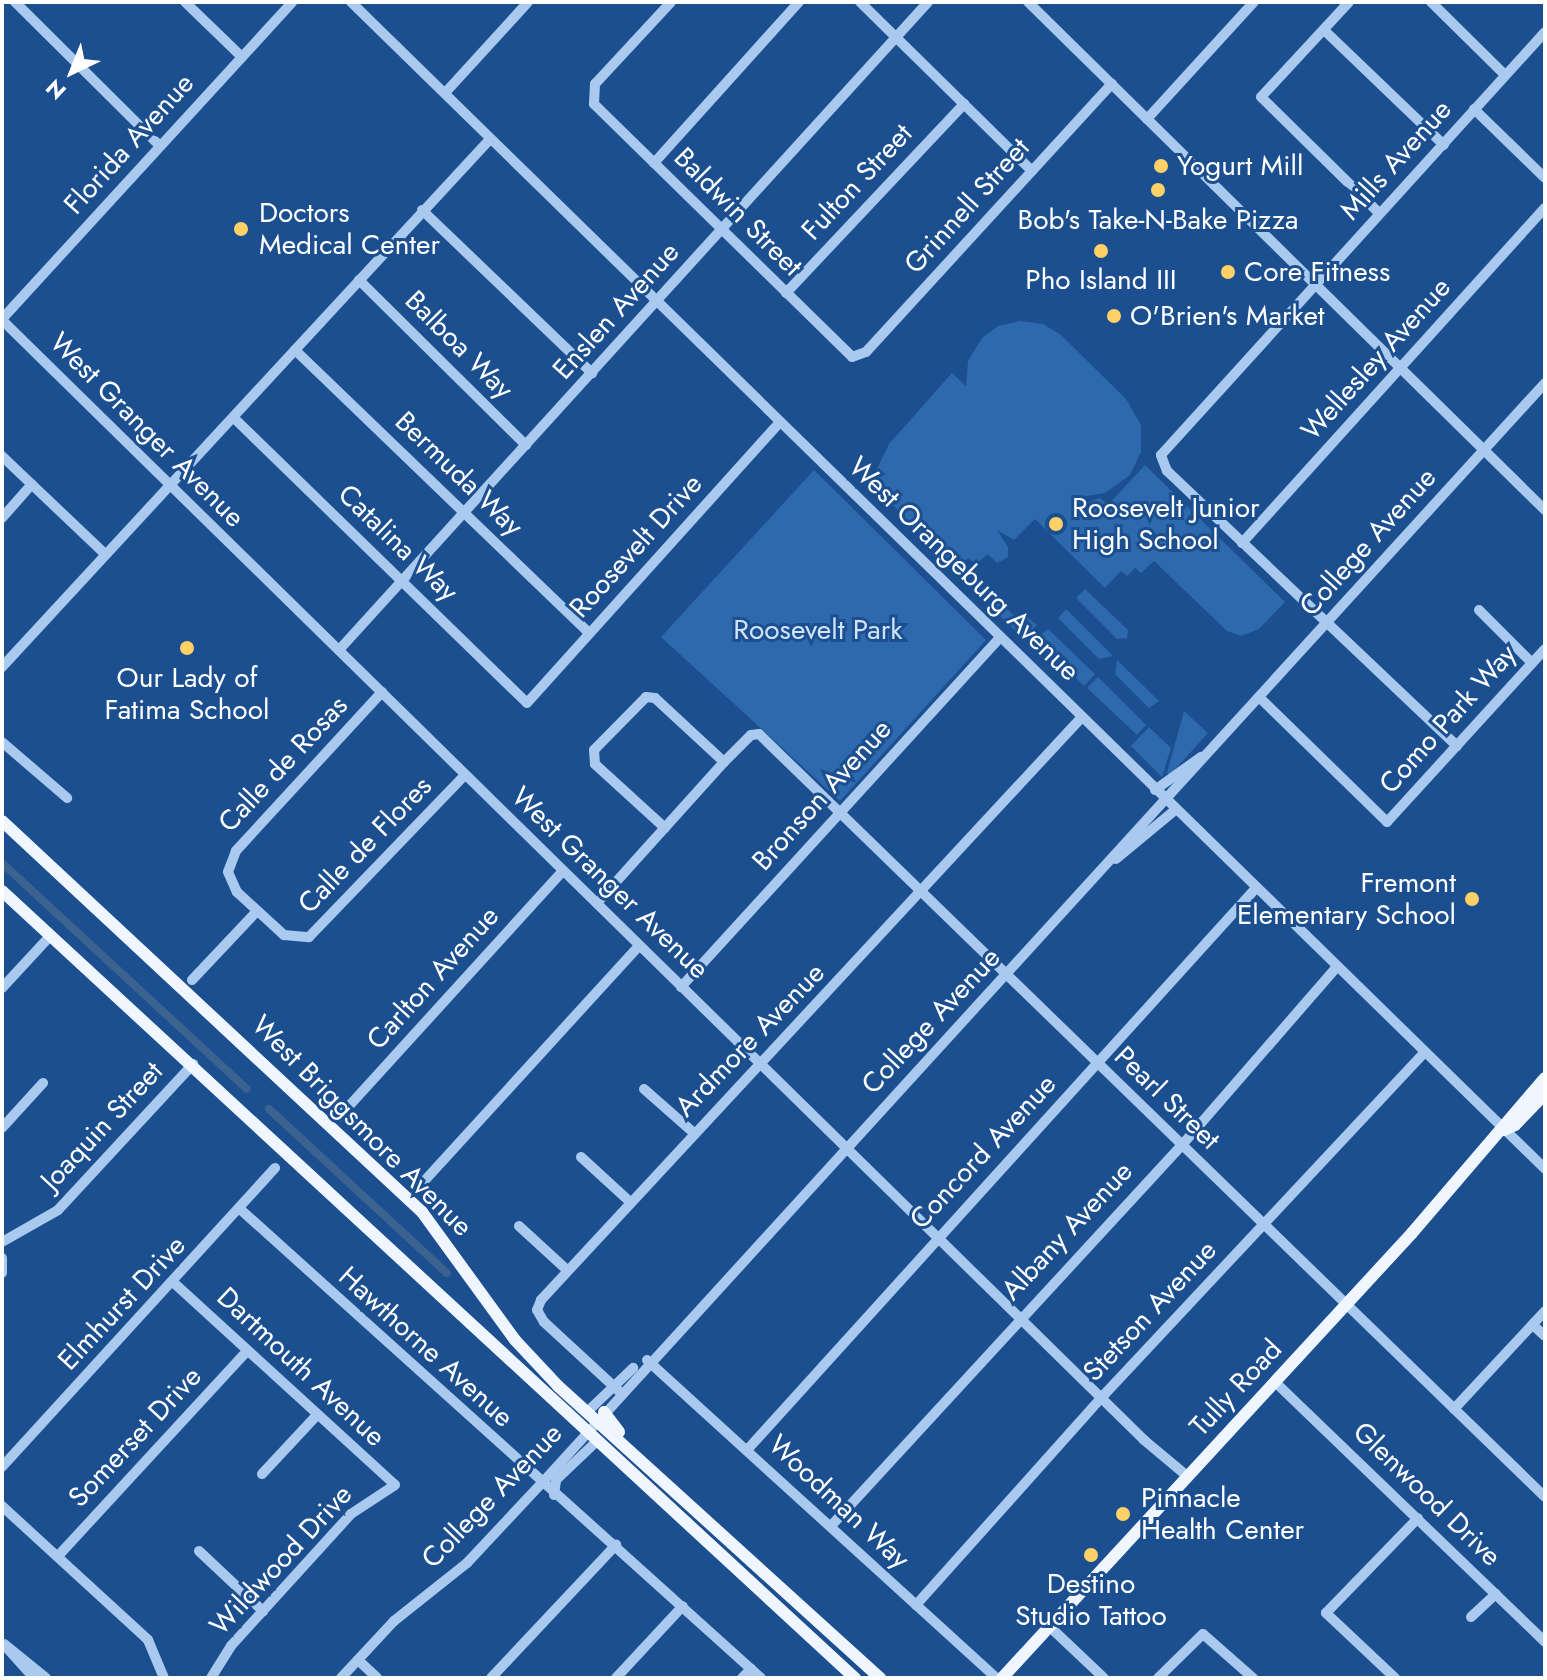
<!DOCTYPE html>
<style>
body{margin:0}
#map{position:relative;width:1547px;height:1680px;overflow:hidden;background:#1b4f8f;font-family:Jost,sans-serif}
div>[style]{position:absolute}
[style*='--x']{left:calc(var(--x)*1px);top:calc(var(--y)*1px);width:calc(var(--w)*1px);rotate:calc(var(--a)*1deg)}
.green>*{inset:0;background:#2e69ad}
.canal>*{height:8px;margin:-4px;padding:0 4px;transform-origin:4px;border-radius:4px;background:#3c6290}
.minor>*{height:10px;margin:-5px;padding:0 5px;transform-origin:5px;border-radius:5px;background:#a9c9ee}
.major>*{height:12px;margin:-6px;padding:0 6px;transform-origin:6px;border-radius:6px;background:#f0f6ff}
.dots>*{width:22px;height:22px;translate:-50% -50%;box-sizing:border-box;border:4px solid #1b4f8f;border-radius:50%}
span{translate:-50% -50%;white-space:nowrap;text-align:center;line-height:1.15;-webkit-text-stroke:6px #1b4f8f;paint-order:stroke}
.street-label{font-size:28px;color:#fff}
.poi-label{font-size:28px;color:#fff}
.left{translate:0 -50%;text-align:left}
.right{translate:-100% -50%;text-align:right}
.park-label{font-size:28px;color:#cfe3fa}
.frame{position:absolute;inset:0;border:4px solid #fff;pointer-events:none}
.north{position:absolute;left:32px;top:32px;width:80px;height:80px;-webkit-text-stroke:6px #1b4f8f;paint-order:stroke;rotate:223deg;font-size:22px;font-weight:700;line-height:32px;text-align:center;color:#fff}
.north::after{content:'';display:block;margin:auto;width:28px;height:36px;background:#fff;clip-path:polygon(50% 0,100% 100%,50% 72%,0 100%)}
</style>
<div id="map">
<div class="green">
<div style="clip-path:polygon(1020px 321px,1043px 324px,1061px 335px,1126px 399px,1141px 425px,1141px 452px,1130px 475px,1105px 493px,1080px 497px,1086px 503px,1100px 498px,1108px 505px,1145px 465px,1285px 602px,1259px 629px,1241px 636px,1227px 631px,1154px 561px,1141px 573px,1135px 568px,1127px 576px,1121px 571px,1105px 588px,1035px 519px,1014px 540px,997px 530px,1008px 547px,1008px 557px,997px 563px,988px 554px,976px 564px,968px 558px,962px 565px,969px 573px,963px 580px,871px 481px,889px 444px,952px 373px,966px 386px,968px 361px,982px 338px,998px 326px)"></div>
<div style="clip-path:polygon(814px 470px,986px 640px,840px 801px,661px 637px)"></div>
<div style="clip-path:polygon(975px 580px,1019px 620px,1028px 618px,1037px 625px,1024px 639px,969px 586px)"></div>
<div style="clip-path:polygon(1085px 589px,1128px 630px,1127px 638px,1117px 639px,1076px 598px)"></div>
<div style="clip-path:polygon(1066px 609px,1113px 656px,1099px 659px,1058px 618px)"></div>
<div style="clip-path:polygon(1048px 629px,1095px 674px,1084px 686px,1036px 638px)"></div>
<div style="clip-path:polygon(1117px 660px,1159px 701px,1149px 708px,1115px 674px)"></div>
<div style="clip-path:polygon(1098px 677px,1146px 725px,1137px 735px,1087px 688px)"></div>
<div style="clip-path:polygon(1184px 711px,1208px 733px,1170px 775px,1167px 773px)"></div>
<div style="clip-path:polygon(1149px 727px,1171px 748px,1162px 777px,1131px 746px)"></div>
</div>
<div class="canal">
<div style="--x:2;--y:863;--w:333;--a:42.7"></div>
<div style="--x:269;--y:1109;--w:242;--a:42.7"></div>
</div>
<div class="minor">
<div style="--x:15;--y:2;--w:204;--a:44.8"></div>
<div style="--x:185;--y:2;--w:79;--a:44"></div>
<div style="--x:351;--y:2;--w:1670;--a:44.34"></div>
<div style="--x:671;--y:2;--w:112;--a:132.8"></div>
<div style="--x:595;--y:84;--w:20;--a:93"></div>
<div style="--x:594;--y:104;--w:361;--a:44.4"></div>
<div style="--x:852;--y:357;--w:15;--a:-20"></div>
<div style="--x:866;--y:352;--w:364;--a:-47.5"></div>
<div style="--x:860;--y:2;--w:241;--a:44.5"></div>
<div style="--x:1028;--y:2;--w:725;--a:44.5"></div>
<div style="--x:1349;--y:2;--w:129;--a:132.8"></div>
<div style="--x:1261;--y:97;--w:165;--a:44.5"></div>
<div style="--x:1431;--y:2;--w:104;--a:44.6"></div>
<div style="--x:1324;--y:30;--w:166;--a:43.8"></div>
<div style="--x:445;--y:93;--w:123;--a:-47.6"></div>
<div style="--x:1474;--y:109;--w:99;--a:44.2"></div>
<div style="--x:1147;--y:119;--w:159;--a:-47.6"></div>
<div style="--x:654;--y:163;--w:217;--a:-48"></div>
<div style="--x:422;--y:210;--w:236;--a:43.8"></div>
<div style="--x:359;--y:280;--w:235;--a:44.7"></div>
<div style="--x:786;--y:293;--w:260;--a:-46.7"></div>
<div style="--x:2;--y:319;--w:430;--a:-47.5"></div>
<div style="--x:2;--y:320;--w:1600;--a:44.44"></div>
<div style="--x:1144;--y:1440;--w:56;--a:39.9"></div>
<div style="--x:295;--y:350;--w:408;--a:43.9"></div>
<div style="--x:235;--y:419;--w:407;--a:44.2"></div>
<div style="--x:527;--y:703;--w:378;--a:-48"></div>
<div style="--x:2;--y:456;--w:141;--a:43.6"></div>
<div style="--x:2;--y:518;--w:45;--a:-48.6"></div>
<div style="--x:1242;--y:543;--w:452;--a:-47.9"></div>
<div style="--x:1479;--y:610;--w:75;--a:45"></div>
<div style="--x:339;--y:650;--w:876;--a:-47.73"></div>
<div style="--x:2;--y:667;--w:719;--a:-47.25"></div>
<div style="--x:382;--y:692;--w:216;--a:132.6"></div>
<div style="--x:236;--y:851;--w:22;--a:111"></div>
<div style="--x:228;--y:872;--w:22;--a:66"></div>
<div style="--x:237;--y:892;--w:64;--a:42.5"></div>
<div style="--x:284;--y:935;--w:25;--a:5"></div>
<div style="--x:309;--y:937;--w:225;--a:-46.1"></div>
<div style="--x:1259;--y:697;--w:179;--a:44.3"></div>
<div style="--x:1387;--y:822;--w:234;--a:-47.6"></div>
<div style="--x:2;--y:742;--w:86;--a:40.7"></div>
<div style="--x:1457;--y:746;--w:400;--a:-136.5"></div>
<div style="--x:1167;--y:471;--w:17;--a:-111"></div>
<div style="--x:1161;--y:455;--w:571;--a:-47.77"></div>
<div style="--x:1155;--y:790;--w:57;--a:-35.7"></div>
<div style="--x:665;--y:828;--w:95;--a:-137.6"></div>
<div style="--x:595;--y:764;--w:14;--a:-94"></div>
<div style="--x:594;--y:750;--w:74;--a:-45.5"></div>
<div style="--x:646;--y:697;--w:9;--a:6"></div>
<div style="--x:655;--y:698;--w:94;--a:42.8"></div>
<div style="--x:1116;--y:859;--w:77;--a:-39.7"></div>
<div style="--x:597;--y:903;--w:190;--a:-48"></div>
<div style="--x:724;--y:762;--w:38;--a:-45"></div>
<div style="--x:751;--y:735;--w:8;--a:-7"></div>
<div style="--x:759;--y:734;--w:1095;--a:44.15"></div>
<div style="--x:192;--y:980;--w:95;--a:-46.7"></div>
<div style="--x:681;--y:987;--w:473;--a:-47.6"></div>
<div style="--x:2;--y:988;--w:72;--a:-47.2"></div>
<div style="--x:644;--y:1089;--w:65;--a:41.3"></div>
<div style="--x:339;--y:1117;--w:333;--a:-47.7"></div>
<div style="--x:2;--y:1128;--w:61;--a:-47.7"></div>
<div style="--x:581;--y:1157;--w:65;--a:42.5"></div>
<div style="--x:416;--y:1190;--w:331;--a:-47.6"></div>
<div style="--x:240;--y:1209;--w:701;--a:41.99"></div>
<div style="--x:519;--y:1226;--w:65;--a:42.5"></div>
<div style="--x:2;--y:1242;--w:64;--a:-29.7"></div>
<div style="--x:58;--y:1210;--w:199;--a:-47.2"></div>
<div style="--x:2;--y:1258;--w:15;--a:90"></div>
<div style="--x:174;--y:1283;--w:299;--a:42.4"></div>
<div style="--x:395;--y:1485;--w:53;--a:146.6"></div>
<div style="--x:351;--y:1514;--w:178;--a:132.3"></div>
<div style="--x:231;--y:1646;--w:38;--a:122"></div>
<div style="--x:1533;--y:1325;--w:16;--a:43"></div>
<div style="--x:647;--y:1360;--w:473;--a:42.3"></div>
<div style="--x:1275;--y:1382;--w:375;--a:43.9"></div>
<div style="--x:621;--y:1393;--w:105;--a:-137.3"></div>
<div style="--x:544;--y:1322;--w:14;--a:-120"></div>
<div style="--x:537;--y:1310;--w:11;--a:-68"></div>
<div style="--x:541;--y:1300;--w:795;--a:-47.14"></div>
<div style="--x:1454;--y:1409;--w:134;--a:-47.1"></div>
<div style="--x:587;--y:1412;--w:64;--a:-43.7"></div>
<div style="--x:747;--y:1450;--w:758;--a:-47.83"></div>
<div style="--x:2;--y:1467;--w:405;--a:-47.6"></div>
<div style="--x:262;--y:1474;--w:81;--a:-47"></div>
<div style="--x:554;--y:1495;--w:15;--a:-82"></div>
<div style="--x:556;--y:1480;--w:58;--a:-43.6"></div>
<div style="--x:2;--y:1506;--w:198;--a:42.5"></div>
<div style="--x:148;--y:1640;--w:41;--a:67.2"></div>
<div style="--x:831;--y:1526;--w:518;--a:-47.35"></div>
<div style="--x:1182;--y:1145;--w:236;--a:-49"></div>
<div style="--x:199;--y:1551;--w:88;--a:43.2"></div>
<div style="--x:58;--y:1556;--w:279;--a:-47.3"></div>
<div style="--x:916;--y:1605;--w:279;--a:-48.2"></div>
<div style="--x:1102;--y:1397;--w:471;--a:-46.9"></div>
<div style="--x:1471;--y:1617;--w:34;--a:-43"></div>
<div style="--x:1050;--y:1627;--w:74;--a:43.4"></div>
<div style="--x:4;--y:1644;--w:54;--a:39"></div>
<div style="--x:6;--y:1647;--w:42;--a:47.9"></div>
<div style="--x:358;--y:1660;--w:26;--a:43"></div>
<div style="--x:341;--y:1678;--w:78;--a:-47.1"></div>
<div style="--x:394;--y:1621;--w:93;--a:-38.5"></div>
<div style="--x:467;--y:1563;--w:108;--a:-46.9"></div>
<div style="--x:541;--y:1484;--w:1490;--a:-47.64"></div>
<div style="--x:491;--y:1678;--w:183;--a:-46.8"></div>
<div style="--x:616;--y:1678;--w:98;--a:-47.1"></div>
<div style="--x:742;--y:1678;--w:13;--a:-45"></div>
<div style="--x:1158;--y:1678;--w:63;--a:-44.4"></div>
<div style="--x:1203;--y:1634;--w:67;--a:41.3"></div>
<div style="--x:1395;--y:1678;--w:95;--a:-136.7"></div>
<div style="--x:1326;--y:1613;--w:132;--a:-45.9"></div>
</div>
<div class="major">
<div style="--x:2;--y:821;--w:574;--a:42.95"></div>
<div style="--x:422;--y:1212;--w:158;--a:54"></div>
<div style="--x:515;--y:1340;--w:63;--a:46.9"></div>
<div style="--x:558;--y:1386;--w:435;--a:42.2"></div>
<div style="--x:2;--y:891;--w:1161;--a:42.7"></div>
<div style="--x:1504;--y:1130;--w:12;--a:-24"></div>
<div style="--x:1515;--y:1125;--w:43;--a:-45.9"></div>
<div style="--x:604;--y:1412;--w:25;--a:53"></div>
<div style="--x:1002;--y:1678;--w:605;--a:-47.34"></div>
<div style="--x:1412;--y:1233;--w:204;--a:-49.4"></div>
</div>
<div class="dots">
<div style="left:1161px;top:166px;background:#ffd166"></div>
<div style="left:1158px;top:190px;background:#ffd166"></div>
<div style="left:241px;top:229px;background:#ffd166"></div>
<div style="left:1101px;top:251px;background:#ffd166"></div>
<div style="left:1228px;top:272px;background:#ffd166"></div>
<div style="left:1114px;top:316px;background:#ffd166"></div>
<div style="left:1056px;top:524px;background:#ffd166"></div>
<div style="left:187px;top:648px;background:#ffd166"></div>
<div style="left:1472px;top:899px;background:#ffd166"></div>
<div style="left:1123px;top:1514px;background:#ffd166"></div>
<div style="left:1091px;top:1555px;background:#ffd166"></div>
</div>
<div class="street-label">
<span style="left:129px;top:144px;rotate:-48deg">Florida Avenue</span>
<span style="left:1396px;top:160px;rotate:-48deg">Mills Avenue</span>
<span style="left:857px;top:182px;rotate:-47deg">Fulton Street</span>
<span style="left:967px;top:206px;rotate:-48deg">Grinnell Street</span>
<span style="left:738px;top:212px;rotate:45deg">Baldwin Street</span>
<span style="left:616px;top:311px;rotate:-48deg">Enslen Avenue</span>
<span style="left:459px;top:345px;rotate:45deg">Balboa Way</span>
<span style="left:1376px;top:359px;rotate:-48deg">Wellesley Avenue</span>
<span style="left:147px;top:430px;rotate:45deg">West Granger Avenue</span>
<span style="left:459px;top:474px;rotate:44deg">Bermuda Way</span>
<span style="left:1368px;top:542px;rotate:-48deg">College Avenue</span>
<span style="left:398px;top:543px;rotate:44deg">Catalina Way</span>
<span style="left:636px;top:546px;rotate:-48deg">Roosevelt Drive</span>
<span style="left:964px;top:569px;rotate:44deg">West Orangeburg Avenue</span>
<span style="left:1448px;top:719px;rotate:-48deg">Como Park Way</span>
<span style="left:283px;top:764px;rotate:-47deg">Calle de Rosas</span>
<span style="left:822px;top:795px;rotate:-48deg">Bronson Avenue</span>
<span style="left:365px;top:845px;rotate:-46deg">Calle de Flores</span>
<span style="left:610px;top:883px;rotate:44deg">West Granger Avenue</span>
<span style="left:433px;top:978px;rotate:-48deg">Carlton Avenue</span>
<span style="left:931px;top:1021px;rotate:-47deg">College Avenue</span>
<span style="left:750px;top:1040px;rotate:-46deg">Ardmore Avenue</span>
<span style="left:1167px;top:1098px;rotate:44deg">Pearl Street</span>
<span style="left:102px;top:1126px;rotate:-47deg">Joaquin Street</span>
<span style="left:362px;top:1126px;rotate:45deg">West Briggsmore Avenue</span>
<span style="left:983px;top:1152px;rotate:-47deg">Concord Avenue</span>
<span style="left:1067px;top:1231px;rotate:-47deg">Albany Avenue</span>
<span style="left:122px;top:1303px;rotate:-47deg">Elmhurst Drive</span>
<span style="left:1150px;top:1311px;rotate:-47deg">Stetson Avenue</span>
<span style="left:426px;top:1347px;rotate:42deg">Hawthorne Avenue</span>
<span style="left:301px;top:1367px;rotate:43deg">Dartmouth Avenue</span>
<span style="left:1236px;top:1388px;rotate:-47deg">Tully Road</span>
<span style="left:135px;top:1437px;rotate:-47deg">Somerset Drive</span>
<span style="left:1427px;top:1494px;rotate:44deg">Glenwood Drive</span>
<span style="left:492px;top:1496px;rotate:-46deg">College Avenue</span>
<span style="left:839px;top:1502px;rotate:43deg">Woodman Way</span>
<span style="left:281px;top:1560px;rotate:-47deg">Wildwood Drive</span>
</div>
<div class="poi-label">
<span class="left" style="left:1177px;top:166px">Yogurt Mill</span>
<span class="left" style="left:259px;top:229px">Doctors<br>Medical Center</span>
<span style="left:1158px;top:220px">Bob's Take-N-Bake Pizza</span>
<span class="left" style="left:1244px;top:272px">Core Fitness</span>
<span style="left:1101px;top:280px">Pho Island III</span>
<span class="left" style="left:1130px;top:316px">O'Brien's Market</span>
<span class="left" style="left:1072px;top:524px">Roosevelt Junior<br>High School</span>
<span style="left:187px;top:694px">Our Lady of<br>Fatima School</span>
<span class="right" style="left:1456px;top:899px">Fremont<br>Elementary School</span>
<span class="left" style="left:1141px;top:1514px">Pinnacle<br>Health Center</span>
<span style="left:1091px;top:1600px">Destino<br>Studio Tattoo</span>
</div>
<div class="park-label">
<span style="left:818px;top:630px">Roosevelt Park</span>
</div>
<div class="frame"></div>
<div class="north">N</div>
</div>
